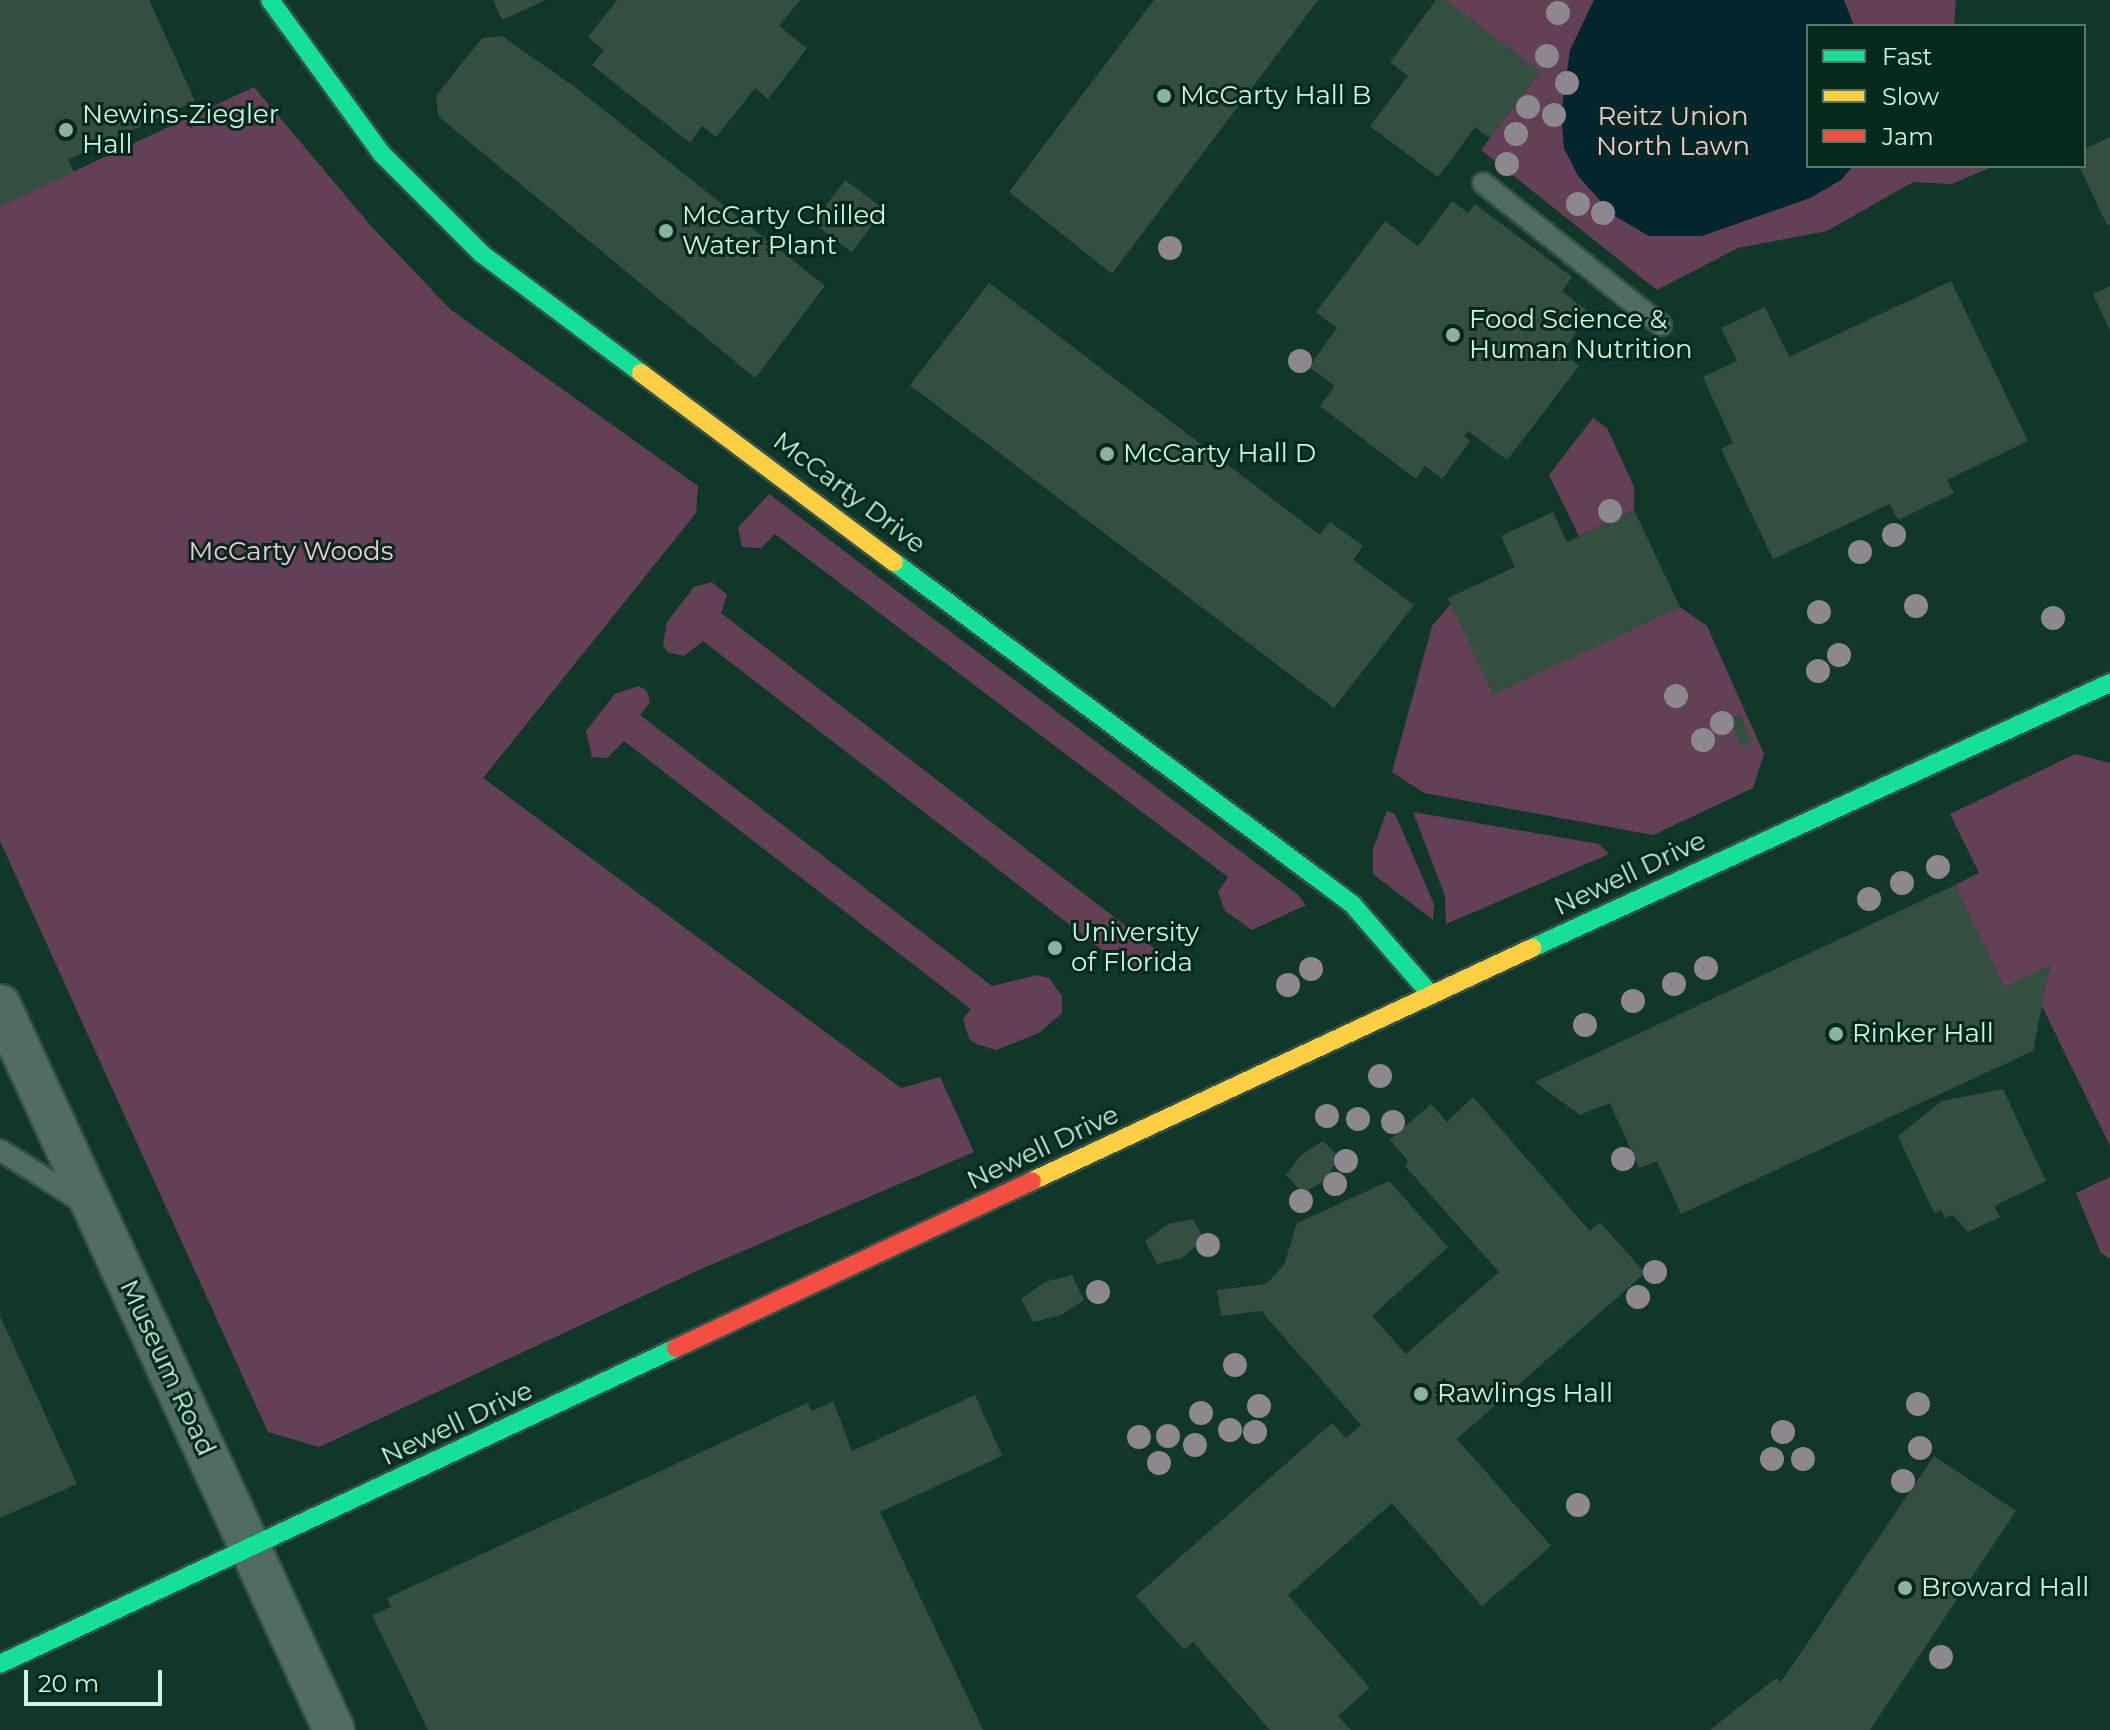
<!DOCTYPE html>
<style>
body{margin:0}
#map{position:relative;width:2110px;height:1730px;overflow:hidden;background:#11372a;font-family:Montserrat,sans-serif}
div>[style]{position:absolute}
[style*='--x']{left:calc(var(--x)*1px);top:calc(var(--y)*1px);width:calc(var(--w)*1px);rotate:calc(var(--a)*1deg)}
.green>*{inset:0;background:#644057}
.water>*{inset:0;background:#02252e}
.building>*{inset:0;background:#344f40}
.roads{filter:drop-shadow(2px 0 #355147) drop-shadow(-2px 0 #355147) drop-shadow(0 2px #355147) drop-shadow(0 -2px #355147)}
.lane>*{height:20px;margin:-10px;padding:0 10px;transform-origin:10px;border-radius:10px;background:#516d61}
.street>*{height:40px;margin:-20px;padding:0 20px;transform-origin:20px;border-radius:20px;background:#516d61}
.fast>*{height:18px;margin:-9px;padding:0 9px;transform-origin:9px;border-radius:9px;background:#16e098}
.slow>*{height:18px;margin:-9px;padding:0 9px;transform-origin:9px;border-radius:9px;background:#ffcf43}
.jam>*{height:18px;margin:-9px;padding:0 9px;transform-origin:9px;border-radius:9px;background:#f24e42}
.trees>*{width:24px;height:24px;margin:-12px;border-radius:50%;background:#8d878e}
.dots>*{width:22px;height:22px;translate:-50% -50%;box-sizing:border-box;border:4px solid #07291b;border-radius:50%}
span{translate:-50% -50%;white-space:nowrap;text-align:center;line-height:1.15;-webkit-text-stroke:6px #07291b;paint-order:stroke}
.poi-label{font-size:26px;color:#cff4e1}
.left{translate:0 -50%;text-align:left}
.park-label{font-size:26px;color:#f3c8e0}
.street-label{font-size:26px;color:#cff4e1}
.legend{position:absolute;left:1806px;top:24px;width:280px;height:144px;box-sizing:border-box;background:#07291b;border:2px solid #577a6a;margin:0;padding:10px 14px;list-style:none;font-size:24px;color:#cff4e1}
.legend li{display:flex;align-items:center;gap:16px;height:40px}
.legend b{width:40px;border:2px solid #577a6a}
.scale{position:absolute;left:24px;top:1670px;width:138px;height:36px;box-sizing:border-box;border:4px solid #cff4e1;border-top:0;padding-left:10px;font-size:24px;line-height:28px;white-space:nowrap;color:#cff4e1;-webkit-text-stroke:6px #07291b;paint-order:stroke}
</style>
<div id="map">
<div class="green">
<div style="clip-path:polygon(1446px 0,1956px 0,1954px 26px,1808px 26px,1808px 166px,1994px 166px,1952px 184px,1913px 182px,1827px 231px,1738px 248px,1657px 290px,1481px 150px,1540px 72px)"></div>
<div style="clip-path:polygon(254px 87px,371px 226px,451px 310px,698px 486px,696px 513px,483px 778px,901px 1088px,940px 1077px,974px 1152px,701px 1269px,319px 1447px,268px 1432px,0 841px,0 206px)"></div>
<div style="clip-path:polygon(1593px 418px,1607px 428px,1634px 487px,1634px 510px,1579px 536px,1549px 475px)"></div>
<div style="clip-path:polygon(769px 494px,1297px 894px,1306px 905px,1252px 930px,1225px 911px,1218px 892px,1228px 877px,775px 534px,761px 548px,742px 547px,738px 528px)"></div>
<div style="clip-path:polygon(712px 582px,727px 595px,721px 613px,1163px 955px,1128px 970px,703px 641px,684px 656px,667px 652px,663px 644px,667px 622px,694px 587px)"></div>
<div style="clip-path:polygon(1451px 604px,1493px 694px,1680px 607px,1707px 626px,1764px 754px,1753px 788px,1653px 835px,1424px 793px,1392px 772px,1432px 626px)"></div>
<div style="clip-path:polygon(639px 686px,647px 691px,650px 702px,640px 715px,992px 986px,1037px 975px,1049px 978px,1062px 996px,1062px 1013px,1039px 1033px,996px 1050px,976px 1044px,969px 1039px,963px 1019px,971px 1009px,624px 741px,607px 758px,592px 757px,586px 731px,615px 694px)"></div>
<div style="clip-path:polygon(2075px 754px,2110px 763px,2110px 1146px,2041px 1004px,2050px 966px,2004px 987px,1955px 885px,1979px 873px,1950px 814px)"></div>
<div style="clip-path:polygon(1387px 811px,1395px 814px,1434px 904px,1433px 920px,1373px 874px,1373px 849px)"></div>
<div style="clip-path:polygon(1413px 812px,1599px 844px,1609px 854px,1446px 924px,1445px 896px)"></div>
<div style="clip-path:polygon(2110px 1177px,2110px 1259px,2101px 1253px,2076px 1193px)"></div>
</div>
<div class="water">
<div style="clip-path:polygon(1594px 0,1844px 0,1854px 26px,1808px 26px,1808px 166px,1853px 166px,1841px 180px,1810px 198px,1702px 236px,1649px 236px,1613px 215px,1578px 176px,1564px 148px,1561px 114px,1570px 50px)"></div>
</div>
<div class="building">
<div style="clip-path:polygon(0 0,149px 0,195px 101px,68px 160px,74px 172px,0 206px)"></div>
<div style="clip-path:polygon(493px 0,546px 0,502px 20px)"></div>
<div style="clip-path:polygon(617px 0,800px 0,779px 26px,807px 48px,768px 99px,755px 88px,716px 137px,702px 126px,690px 143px,592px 65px,604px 50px,588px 37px)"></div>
<div style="clip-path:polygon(1154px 0,1318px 0,1112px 274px,1009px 192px)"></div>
<div style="clip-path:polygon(1436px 0,1446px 0,1540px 72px,1490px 138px,1475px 127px,1438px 177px,1370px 126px,1408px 76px,1390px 62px)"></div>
<div style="clip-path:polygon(502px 36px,579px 90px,825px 286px,755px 378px,438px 116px,436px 96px,482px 38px)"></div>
<div style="clip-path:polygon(2110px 137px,2110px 224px,2107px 225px,2079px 166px,2084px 166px,2084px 149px)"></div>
<div style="clip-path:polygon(845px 180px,884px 209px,852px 252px,813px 223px)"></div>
<div style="clip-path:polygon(1452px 201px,1468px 213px,1475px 204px,1572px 277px,1562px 291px,1590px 313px,1566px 347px,1559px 342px,1555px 348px,1579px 366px,1507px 460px,1468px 431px,1464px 436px,1470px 441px,1442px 479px,1425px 466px,1416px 479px,1320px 406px,1335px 386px,1309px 367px,1337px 328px,1316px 312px,1385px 221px,1418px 246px)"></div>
<div style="clip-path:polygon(1951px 281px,2028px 441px,1947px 480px,1954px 493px,1898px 520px,1890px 504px,1773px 559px,1721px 449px,1733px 443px,1703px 377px,1737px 361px,1721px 328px,1765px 307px,1789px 357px)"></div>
<div style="clip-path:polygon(989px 283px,1320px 535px,1330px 522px,1363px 546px,1353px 560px,1414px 605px,1334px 708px,910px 385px)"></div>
<div style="clip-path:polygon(2110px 286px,2110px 331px,2093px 294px)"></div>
<div style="clip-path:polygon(1634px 510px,1680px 607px,1493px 695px,1448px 598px,1515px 567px,1501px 536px,1553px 512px,1567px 542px)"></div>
<div style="clip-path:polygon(1740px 714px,1753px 743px,1741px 747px,1729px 720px)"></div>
<div style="clip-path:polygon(1955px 885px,2004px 987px,2050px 965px,2033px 1051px,1681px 1214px,1657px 1161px,1639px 1168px,1610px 1103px,1580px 1115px,1535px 1082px)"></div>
<div style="clip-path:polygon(2003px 1089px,2046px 1181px,1994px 1206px,2000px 1217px,1968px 1232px,1953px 1215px,1945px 1218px,1941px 1210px,1934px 1213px,1898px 1136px,1942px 1101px)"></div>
<div style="clip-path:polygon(1473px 1097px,1590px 1231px,1600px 1222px,1645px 1273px,1457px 1439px,1551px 1546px,1482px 1606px,1392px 1503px,1288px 1595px,1370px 1688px,1338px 1716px,1351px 1730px,1270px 1730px,1193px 1642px,1184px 1650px,1136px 1596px,1332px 1423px,1346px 1438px,1361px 1425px,1261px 1311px,1221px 1316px,1217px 1290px,1266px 1284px,1284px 1265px,1297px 1223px,1389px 1181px,1448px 1247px,1372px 1316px,1406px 1354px,1499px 1272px,1405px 1166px,1408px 1161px,1390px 1140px,1431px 1104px,1447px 1122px)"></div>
<div style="clip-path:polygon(1323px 1141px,1339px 1157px,1326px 1180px,1303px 1193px,1286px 1175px,1301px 1155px)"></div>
<div style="clip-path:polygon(1193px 1219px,1204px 1239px,1182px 1258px,1157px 1264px,1145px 1241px,1168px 1224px)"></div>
<div style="clip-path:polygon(1072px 1275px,1084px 1300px,1061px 1315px,1033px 1322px,1021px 1299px,1045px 1282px)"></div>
<div style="clip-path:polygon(0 1316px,77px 1484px,0 1518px)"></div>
<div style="clip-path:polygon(975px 1395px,1002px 1456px,880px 1512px,983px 1730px,428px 1730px,372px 1615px,391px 1607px,387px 1598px,807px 1403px,812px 1411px,833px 1401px,852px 1451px)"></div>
<div style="clip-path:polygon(1934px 1456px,2016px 1511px,1870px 1730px,1710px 1730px,1776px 1678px,1781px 1682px)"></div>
</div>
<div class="roads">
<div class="lane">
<div style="--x:1483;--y:183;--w:228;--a:38.6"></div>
<div style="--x:0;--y:1150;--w:99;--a:32.2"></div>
</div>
<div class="street">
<div style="--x:0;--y:1005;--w:798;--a:65.26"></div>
</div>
<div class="fast">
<div style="--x:270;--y:0;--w:190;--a:54"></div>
<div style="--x:382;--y:154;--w:141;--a:45"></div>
<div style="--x:482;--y:254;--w:199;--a:36.8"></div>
<div style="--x:894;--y:562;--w:572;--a:36.75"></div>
<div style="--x:1352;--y:904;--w:121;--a:49"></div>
<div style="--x:1532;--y:948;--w:636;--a:-24.63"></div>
<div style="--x:0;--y:1664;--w:746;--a:-25.05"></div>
</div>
<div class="slow">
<div style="--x:641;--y:373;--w:316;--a:36.8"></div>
<div style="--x:1032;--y:1181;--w:552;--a:-24.99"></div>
</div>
<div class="jam">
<div style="--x:676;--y:1348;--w:393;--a:-25.1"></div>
</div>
</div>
<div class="trees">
<div style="left:1558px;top:13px"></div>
<div style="left:1547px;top:56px"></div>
<div style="left:1567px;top:83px"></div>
<div style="left:1528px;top:107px"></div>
<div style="left:1554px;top:115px"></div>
<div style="left:1516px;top:134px"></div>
<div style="left:1507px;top:164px"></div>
<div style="left:1578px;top:204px"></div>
<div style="left:1603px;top:213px"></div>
<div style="left:1170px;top:248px"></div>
<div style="left:1300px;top:361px"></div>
<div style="left:1610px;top:511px"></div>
<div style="left:1894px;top:535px"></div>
<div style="left:1860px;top:552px"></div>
<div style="left:1916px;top:606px"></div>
<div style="left:1819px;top:612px"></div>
<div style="left:2053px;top:618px"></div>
<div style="left:1839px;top:655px"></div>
<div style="left:1818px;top:671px"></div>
<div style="left:1676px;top:696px"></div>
<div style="left:1722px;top:723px"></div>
<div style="left:1703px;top:740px"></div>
<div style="left:1938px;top:867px"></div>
<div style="left:1902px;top:883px"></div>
<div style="left:1869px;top:899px"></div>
<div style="left:1706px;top:968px"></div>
<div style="left:1311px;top:969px"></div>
<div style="left:1674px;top:984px"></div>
<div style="left:1288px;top:985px"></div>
<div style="left:1633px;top:1001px"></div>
<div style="left:1585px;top:1025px"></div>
<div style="left:1380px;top:1076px"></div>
<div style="left:1327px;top:1116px"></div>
<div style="left:1358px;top:1119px"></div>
<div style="left:1393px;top:1122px"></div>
<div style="left:1623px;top:1159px"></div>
<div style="left:1346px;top:1161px"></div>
<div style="left:1335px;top:1184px"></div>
<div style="left:1301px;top:1201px"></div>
<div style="left:1208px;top:1245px"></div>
<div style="left:1655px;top:1272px"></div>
<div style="left:1098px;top:1292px"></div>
<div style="left:1638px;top:1297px"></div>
<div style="left:1235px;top:1365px"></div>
<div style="left:1918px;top:1404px"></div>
<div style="left:1259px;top:1406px"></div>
<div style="left:1201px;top:1413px"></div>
<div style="left:1230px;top:1430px"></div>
<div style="left:1255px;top:1432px"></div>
<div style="left:1783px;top:1432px"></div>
<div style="left:1168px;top:1436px"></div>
<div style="left:1139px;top:1437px"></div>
<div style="left:1195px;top:1445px"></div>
<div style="left:1920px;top:1448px"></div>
<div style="left:1772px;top:1459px"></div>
<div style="left:1803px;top:1459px"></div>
<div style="left:1159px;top:1463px"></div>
<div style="left:1903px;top:1481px"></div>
<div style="left:1578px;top:1505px"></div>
<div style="left:1941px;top:1657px"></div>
</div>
<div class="dots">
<div style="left:1164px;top:96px;background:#8cb2a1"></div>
<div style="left:66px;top:130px;background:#8cb2a1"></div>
<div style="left:666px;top:231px;background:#8cb2a1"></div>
<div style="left:1453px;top:335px;background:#8cb2a1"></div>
<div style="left:1107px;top:454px;background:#8cb2a1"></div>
<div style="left:1055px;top:948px;background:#8cb2a1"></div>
<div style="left:1836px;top:1034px;background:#8cb2a1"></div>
<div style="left:1421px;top:1394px;background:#8cb2a1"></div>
<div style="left:1905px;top:1588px;background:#8cb2a1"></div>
</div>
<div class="poi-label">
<span class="left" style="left:1180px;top:96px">McCarty Hall B</span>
<span class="left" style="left:82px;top:130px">Newins-Ziegler<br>Hall</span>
<span class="left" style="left:682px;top:231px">McCarty Chilled<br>Water Plant</span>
<span class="left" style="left:1469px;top:335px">Food Science &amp;<br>Human Nutrition</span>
<span class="left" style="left:1123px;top:454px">McCarty Hall D</span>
<span class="left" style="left:1071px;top:948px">University<br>of Florida</span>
<span class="left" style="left:1852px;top:1034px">Rinker Hall</span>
<span class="left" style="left:1437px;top:1394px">Rawlings Hall</span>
<span class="left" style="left:1921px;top:1588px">Broward Hall</span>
</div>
<div class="park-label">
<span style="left:1673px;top:132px">Reitz Union<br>North Lawn</span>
<span style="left:291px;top:552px">McCarty Woods</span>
</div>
<div class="street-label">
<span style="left:849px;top:493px;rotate:37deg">McCarty Drive</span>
<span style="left:1630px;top:874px;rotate:-25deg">Newell Drive</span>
<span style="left:1043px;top:1148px;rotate:-25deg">Newell Drive</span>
<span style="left:167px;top:1368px;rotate:65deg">Museum Road</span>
<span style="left:457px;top:1424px;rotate:-25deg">Newell Drive</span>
</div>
<ul class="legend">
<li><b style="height:10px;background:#16e098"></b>Fast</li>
<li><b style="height:10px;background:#ffcf43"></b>Slow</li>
<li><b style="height:10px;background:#f24e42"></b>Jam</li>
</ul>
<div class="scale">20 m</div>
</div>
